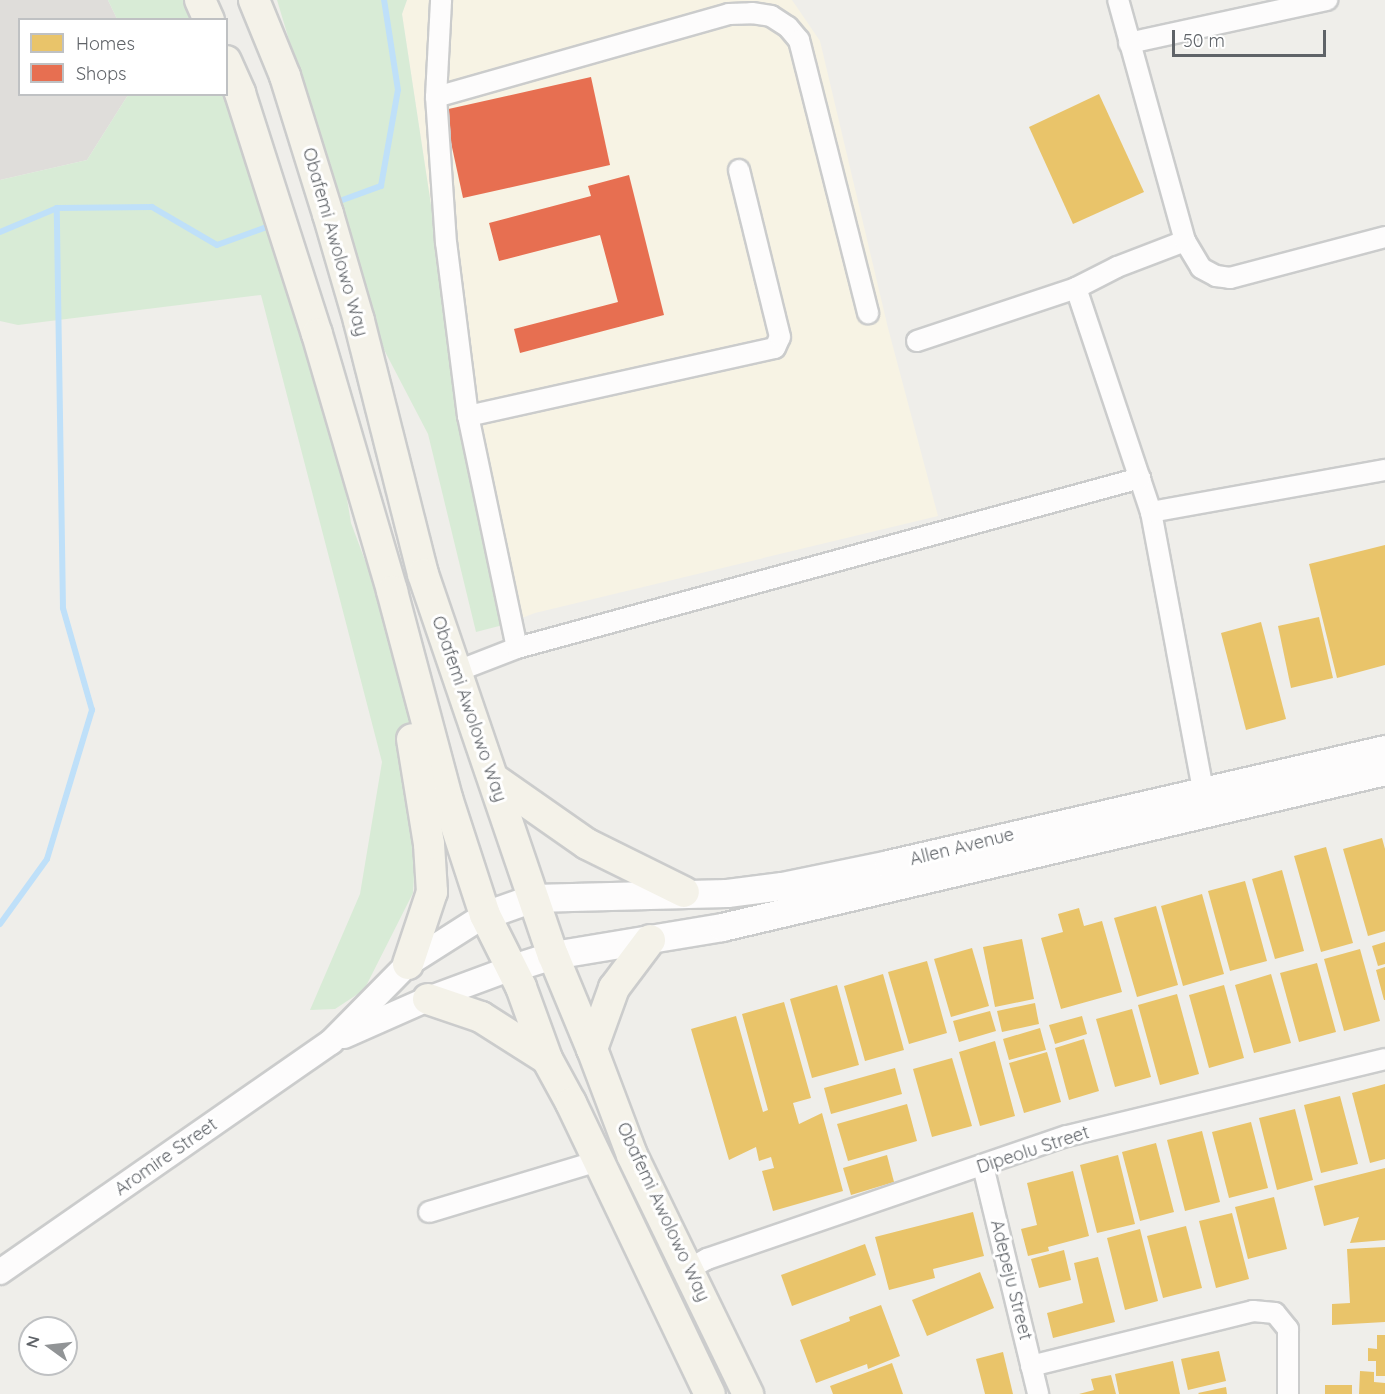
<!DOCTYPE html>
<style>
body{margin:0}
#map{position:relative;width:1385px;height:1394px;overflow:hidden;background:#efeeea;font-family:Quicksand,sans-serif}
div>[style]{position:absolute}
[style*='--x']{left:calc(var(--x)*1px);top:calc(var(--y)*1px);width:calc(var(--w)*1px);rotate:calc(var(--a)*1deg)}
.commercial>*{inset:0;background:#f7f3e4}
.industrial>*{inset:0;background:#dfddda}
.green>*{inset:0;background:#d8ebd6}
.homes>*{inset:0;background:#e9c46a}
.shops>*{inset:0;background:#e76f51}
.stream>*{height:6px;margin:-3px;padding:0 3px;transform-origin:3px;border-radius:3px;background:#bfe0f9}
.roads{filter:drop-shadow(2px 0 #cbcccc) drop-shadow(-2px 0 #cbcccc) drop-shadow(0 2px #cbcccc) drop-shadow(0 -2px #cbcccc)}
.minor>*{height:20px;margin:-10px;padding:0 10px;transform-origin:10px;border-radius:10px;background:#fdfcfc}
.tertiary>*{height:24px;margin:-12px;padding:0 12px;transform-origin:12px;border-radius:12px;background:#fdfcfc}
.secondary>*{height:27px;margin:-13.5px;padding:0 13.5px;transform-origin:13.5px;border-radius:13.5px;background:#fdfcfc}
.primary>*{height:30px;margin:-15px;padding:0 15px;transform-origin:15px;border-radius:15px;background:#f4f2e9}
span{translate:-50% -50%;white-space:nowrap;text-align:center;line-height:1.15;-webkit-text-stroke:6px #fff;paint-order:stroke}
.street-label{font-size:18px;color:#5f6368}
.legend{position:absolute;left:18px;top:18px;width:210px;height:78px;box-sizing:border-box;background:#fff;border:2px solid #bfc1c3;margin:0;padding:8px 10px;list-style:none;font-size:18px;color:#5f6368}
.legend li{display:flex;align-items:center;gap:12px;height:30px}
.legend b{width:30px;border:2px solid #bfc1c3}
.north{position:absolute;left:18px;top:1316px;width:60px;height:60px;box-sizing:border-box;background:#fff;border:2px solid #bfc1c3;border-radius:50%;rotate:285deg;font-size:16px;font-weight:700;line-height:24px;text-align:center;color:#5f6368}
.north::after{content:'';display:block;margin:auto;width:21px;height:27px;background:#919496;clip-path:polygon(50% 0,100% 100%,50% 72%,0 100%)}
.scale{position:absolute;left:1172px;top:30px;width:154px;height:27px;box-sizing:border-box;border:3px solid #5f6368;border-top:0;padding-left:8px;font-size:18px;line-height:21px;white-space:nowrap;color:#5f6368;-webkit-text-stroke:4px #fff;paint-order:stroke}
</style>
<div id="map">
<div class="commercial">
<div style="clip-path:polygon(407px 0,792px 0,820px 41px,888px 328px,938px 516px,535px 613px,503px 625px,467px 442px,402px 14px)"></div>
</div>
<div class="industrial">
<div style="clip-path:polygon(0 0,108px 0,117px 19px,20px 20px,20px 94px,128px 95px,87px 160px,0 180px)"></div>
</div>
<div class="green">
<div style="clip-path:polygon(108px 0,194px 0,202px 19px,117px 19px)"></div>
<div style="clip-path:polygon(277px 0,407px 0,402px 14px,467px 442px,503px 625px,476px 632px,428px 434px,380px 342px)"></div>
<div style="clip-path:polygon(226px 94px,337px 438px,351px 523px,384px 611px,406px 661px,420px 775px,413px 893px,364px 990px,335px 1009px,310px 1010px,360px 894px,382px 762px,261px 295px,18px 325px,0 321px,0 180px,87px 160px,128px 95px)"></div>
</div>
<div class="homes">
<div style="clip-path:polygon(1099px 94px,1144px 192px,1073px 224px,1029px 127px)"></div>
<div style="clip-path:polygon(1385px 545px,1385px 665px,1337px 678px,1309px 564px)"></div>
<div style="clip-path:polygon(1319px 617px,1333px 678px,1291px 688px,1278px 626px)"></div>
<div style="clip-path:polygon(1261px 622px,1286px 719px,1246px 730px,1221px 633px)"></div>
<div style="clip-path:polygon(1382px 838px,1385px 849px,1385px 931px,1368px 936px,1343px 849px)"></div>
<div style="clip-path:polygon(1326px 847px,1353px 943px,1321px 952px,1294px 856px)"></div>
<div style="clip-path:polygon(1282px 870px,1304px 951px,1275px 959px,1252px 879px)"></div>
<div style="clip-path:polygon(1245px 881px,1267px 961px,1230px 971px,1208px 891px)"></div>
<div style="clip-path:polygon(1202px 894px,1224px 974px,1183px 986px,1161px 906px)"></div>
<div style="clip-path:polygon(1156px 906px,1178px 985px,1137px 997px,1114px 918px)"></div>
<div style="clip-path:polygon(1079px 908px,1084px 926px,1102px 921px,1122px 992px,1061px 1009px,1041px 938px,1063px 932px,1058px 914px)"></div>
<div style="clip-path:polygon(1022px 939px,1034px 999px,995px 1007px,983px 947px)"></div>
<div style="clip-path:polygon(1385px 942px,1385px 964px,1378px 966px,1372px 946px)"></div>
<div style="clip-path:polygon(972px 948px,989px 1006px,951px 1017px,934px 959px)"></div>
<div style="clip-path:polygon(1360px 949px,1380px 1021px,1344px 1031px,1324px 959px)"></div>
<div style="clip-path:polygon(927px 961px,947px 1033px,909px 1044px,888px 972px)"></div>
<div style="clip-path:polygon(1317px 963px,1336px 1032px,1299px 1042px,1280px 973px)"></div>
<div style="clip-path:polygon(1385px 967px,1385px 1000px,1384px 1000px,1376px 970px)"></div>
<div style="clip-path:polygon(883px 974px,904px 1050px,865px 1061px,844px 986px)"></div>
<div style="clip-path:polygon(1271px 974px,1291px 1043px,1254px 1053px,1235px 985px)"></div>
<div style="clip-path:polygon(837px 985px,859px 1065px,812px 1078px,790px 999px)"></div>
<div style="clip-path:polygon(1224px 985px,1244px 1058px,1209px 1068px,1189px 995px)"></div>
<div style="clip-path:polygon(1177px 994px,1199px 1074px,1160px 1085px,1138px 1005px)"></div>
<div style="clip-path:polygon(784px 1002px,811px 1098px,793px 1103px,799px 1124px,822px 1113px,843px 1191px,773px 1211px,762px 1171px,774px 1168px,771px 1157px,759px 1161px,756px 1147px,729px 1160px,691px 1029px,736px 1016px,763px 1112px,768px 1110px,742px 1014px)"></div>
<div style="clip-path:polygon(1035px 1003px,1039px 1024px,1002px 1032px,997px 1011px)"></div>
<div style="clip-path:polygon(1132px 1009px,1151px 1077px,1115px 1087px,1096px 1019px)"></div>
<div style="clip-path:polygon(990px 1011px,996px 1031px,959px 1042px,953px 1021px)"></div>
<div style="clip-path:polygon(1082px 1016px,1087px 1034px,1055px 1044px,1049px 1025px)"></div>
<div style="clip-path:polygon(1040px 1028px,1046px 1050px,1009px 1060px,1003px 1039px)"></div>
<div style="clip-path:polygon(1084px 1039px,1099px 1091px,1069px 1100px,1055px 1048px)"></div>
<div style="clip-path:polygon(995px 1041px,1015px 1116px,980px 1126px,959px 1052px)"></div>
<div style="clip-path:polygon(1047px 1052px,1061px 1102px,1024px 1113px,1009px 1063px)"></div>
<div style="clip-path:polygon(952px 1058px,972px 1126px,932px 1137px,913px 1069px)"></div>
<div style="clip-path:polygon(895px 1068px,902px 1094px,831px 1114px,824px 1088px)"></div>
<div style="clip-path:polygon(1385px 1084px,1385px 1159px,1370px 1163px,1352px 1093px)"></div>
<div style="clip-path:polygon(1340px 1096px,1358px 1164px,1321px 1173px,1304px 1105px)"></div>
<div style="clip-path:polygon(907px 1104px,917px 1141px,848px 1161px,837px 1124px)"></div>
<div style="clip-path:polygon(1295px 1109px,1313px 1180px,1277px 1190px,1259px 1118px)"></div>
<div style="clip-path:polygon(1251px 1122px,1268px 1188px,1229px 1198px,1212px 1132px)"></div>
<div style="clip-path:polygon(1202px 1131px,1220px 1202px,1185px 1211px,1167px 1140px)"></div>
<div style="clip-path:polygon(1156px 1143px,1174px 1212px,1140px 1221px,1122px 1152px)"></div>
<div style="clip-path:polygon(887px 1155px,894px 1182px,851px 1195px,843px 1168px)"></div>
<div style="clip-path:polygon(1118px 1155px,1135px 1224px,1097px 1233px,1080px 1165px)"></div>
<div style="clip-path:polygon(1385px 1168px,1385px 1240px,1350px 1243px,1359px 1217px,1324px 1226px,1314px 1186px)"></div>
<div style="clip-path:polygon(1073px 1171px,1089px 1236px,1048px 1247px,1049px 1251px,1028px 1256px,1021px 1229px,1037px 1225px,1027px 1183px)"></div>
<div style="clip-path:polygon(1274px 1197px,1287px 1249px,1248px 1259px,1235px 1207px)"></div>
<div style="clip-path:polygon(973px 1212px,984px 1256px,933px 1269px,935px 1278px,889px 1290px,875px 1237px)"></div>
<div style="clip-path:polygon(1232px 1213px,1249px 1279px,1216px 1288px,1199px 1221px)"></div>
<div style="clip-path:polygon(1186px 1226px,1202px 1288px,1163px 1298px,1147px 1236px)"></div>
<div style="clip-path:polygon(1140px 1229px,1158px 1301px,1125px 1310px,1107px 1238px)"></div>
<div style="clip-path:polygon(865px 1244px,876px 1275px,792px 1306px,781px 1275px)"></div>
<div style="clip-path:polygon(1385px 1247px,1385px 1322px,1332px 1325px,1332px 1304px,1350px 1303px,1347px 1249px)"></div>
<div style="clip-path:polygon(1064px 1250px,1071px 1280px,1039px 1288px,1031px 1259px)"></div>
<div style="clip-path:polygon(1098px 1257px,1115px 1322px,1053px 1338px,1047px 1313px,1083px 1303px,1074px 1263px)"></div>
<div style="clip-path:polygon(980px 1272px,994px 1308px,927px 1336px,912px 1300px)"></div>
<div style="clip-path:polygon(881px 1305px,900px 1356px,868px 1369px,867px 1364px,816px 1383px,800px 1340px,850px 1321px,849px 1317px)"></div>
<div style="clip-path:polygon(1377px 1335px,1385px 1335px,1385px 1376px,1376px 1376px,1376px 1361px,1368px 1361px,1368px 1348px,1377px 1349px)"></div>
<div style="clip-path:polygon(1219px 1351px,1226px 1381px,1188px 1390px,1181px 1359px)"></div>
<div style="clip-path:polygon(1003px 1352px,1013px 1394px,985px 1394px,976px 1359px)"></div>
<div style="clip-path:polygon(1173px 1361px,1180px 1394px,1119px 1394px,1115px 1374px)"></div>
<div style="clip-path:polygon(892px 1363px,903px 1394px,833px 1394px,830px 1386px)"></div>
<div style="clip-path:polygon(1360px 1371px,1374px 1372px,1374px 1382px,1385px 1383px,1385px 1394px,1359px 1394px)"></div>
<div style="clip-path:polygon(1111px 1375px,1116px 1394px,1079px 1394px,1094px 1390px,1091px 1379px)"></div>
<div style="clip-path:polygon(1325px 1385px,1352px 1385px,1352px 1394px,1325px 1394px)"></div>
<div style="clip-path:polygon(1226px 1387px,1227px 1394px,1199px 1394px,1198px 1393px)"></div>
</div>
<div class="shops">
<div style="clip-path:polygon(591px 77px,610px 165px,463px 198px,444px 110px)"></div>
<div style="clip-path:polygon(629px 175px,664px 315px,520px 353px,514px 329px,618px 302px,600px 235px,499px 261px,489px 223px,591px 196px,588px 186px)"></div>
</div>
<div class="stream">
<div style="--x:337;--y:202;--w:47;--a:-20"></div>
<div style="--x:381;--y:186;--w:97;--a:-80"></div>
<div style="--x:398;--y:90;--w:91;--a:-98.8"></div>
<div style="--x:0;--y:232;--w:62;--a:-22.8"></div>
<div style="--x:57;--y:208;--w:95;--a:-0.6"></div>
<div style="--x:152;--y:207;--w:75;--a:30.3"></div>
<div style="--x:217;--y:245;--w:62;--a:-19.9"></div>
<div style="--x:0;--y:924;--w:80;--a:-54.1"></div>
<div style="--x:47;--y:859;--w:156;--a:-73.2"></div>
<div style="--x:92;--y:710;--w:106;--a:-105.9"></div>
<div style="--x:63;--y:608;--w:400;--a:-90.9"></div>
</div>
<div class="roads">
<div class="minor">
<div style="--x:1129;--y:43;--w:203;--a:-12.3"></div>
<div style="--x:436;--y:97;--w:97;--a:-87"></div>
<div style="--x:1185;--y:241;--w:31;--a:59"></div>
<div style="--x:1201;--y:268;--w:17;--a:28"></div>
<div style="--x:1216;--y:276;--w:14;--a:8"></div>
<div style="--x:1230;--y:278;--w:160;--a:-14.8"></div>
<div style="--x:1076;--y:288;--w:236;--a:71.5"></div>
<div style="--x:1151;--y:512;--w:283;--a:79.4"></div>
<div style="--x:917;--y:341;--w:168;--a:-18.4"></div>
<div style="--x:1076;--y:288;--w:46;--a:-27.1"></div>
<div style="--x:1117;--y:267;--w:73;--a:-20.9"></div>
<div style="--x:1185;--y:241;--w:250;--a:-105.5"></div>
<div style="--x:468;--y:416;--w:314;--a:-12.5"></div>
<div style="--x:775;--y:348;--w:12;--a:-66"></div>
<div style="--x:780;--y:337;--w:172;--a:-103.8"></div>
<div style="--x:1151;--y:512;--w:238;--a:-10.2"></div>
<div style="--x:517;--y:648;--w:237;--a:-101.9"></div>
<div style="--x:468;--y:416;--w:174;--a:-97.2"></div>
<div style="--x:446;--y:243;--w:146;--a:-93.9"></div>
<div style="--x:436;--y:97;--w:305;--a:-15.8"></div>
<div style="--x:729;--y:14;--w:23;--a:-2"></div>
<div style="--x:752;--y:13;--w:19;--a:9"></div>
<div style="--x:771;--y:16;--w:20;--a:33"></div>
<div style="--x:788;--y:27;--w:17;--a:50"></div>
<div style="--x:799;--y:40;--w:282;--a:75.8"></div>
<div style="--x:455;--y:672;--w:66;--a:-21.2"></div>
<div style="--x:517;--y:648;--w:646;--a:-15.26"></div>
<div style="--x:983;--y:1166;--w:235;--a:76.4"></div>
<div style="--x:429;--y:1212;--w:177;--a:-16.8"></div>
<div style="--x:689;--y:1269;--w:21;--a:-29"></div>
<div style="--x:707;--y:1259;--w:380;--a:-18.9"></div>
<div style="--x:1067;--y:1136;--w:327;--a:-13.6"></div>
<div style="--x:1031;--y:1366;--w:229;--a:-13.9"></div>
<div style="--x:1253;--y:1311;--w:22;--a:5"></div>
<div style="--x:1275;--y:1313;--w:21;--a:51"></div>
<div style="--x:1288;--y:1329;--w:65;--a:90"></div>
</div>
<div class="tertiary">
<div style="--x:344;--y:1036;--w:92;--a:-23.8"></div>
<div style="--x:428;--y:999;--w:90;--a:-20.3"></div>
<div style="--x:0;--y:1272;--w:403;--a:-34.8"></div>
<div style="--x:331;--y:1042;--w:110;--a:-45.4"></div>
<div style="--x:408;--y:964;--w:91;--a:-32.5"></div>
</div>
<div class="secondary">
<div style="--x:485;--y:915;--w:51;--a:-19.5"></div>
<div style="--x:533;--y:898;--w:194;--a:-1.5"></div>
<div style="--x:727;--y:893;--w:55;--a:-7.3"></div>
<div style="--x:782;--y:886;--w:108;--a:-11.7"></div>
<div style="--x:888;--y:864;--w:510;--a:-13.03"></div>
<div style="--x:512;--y:968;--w:43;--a:-17.6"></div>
<div style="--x:553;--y:955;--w:171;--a:-9.4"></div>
<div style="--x:722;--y:927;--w:681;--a:-13.24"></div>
</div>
<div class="primary">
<div style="--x:200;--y:0;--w:22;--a:66"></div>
<div style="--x:254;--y:0;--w:82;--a:67.8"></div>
<div style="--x:285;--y:76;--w:145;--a:72.7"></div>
<div style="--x:328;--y:214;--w:111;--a:73.8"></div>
<div style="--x:359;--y:321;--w:261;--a:75.8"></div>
<div style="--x:423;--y:574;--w:403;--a:71.2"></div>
<div style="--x:553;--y:955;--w:102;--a:67.5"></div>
<div style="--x:592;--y:1049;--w:113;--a:69.3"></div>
<div style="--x:632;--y:1155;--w:266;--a:64.1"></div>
<div style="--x:226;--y:61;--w:35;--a:66"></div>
<div style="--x:240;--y:93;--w:253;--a:72.3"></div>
<div style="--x:317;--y:334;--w:268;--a:73.7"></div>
<div style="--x:392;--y:591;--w:214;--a:75.1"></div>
<div style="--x:447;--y:798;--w:123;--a:72"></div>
<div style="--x:485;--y:915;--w:80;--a:63.4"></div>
<div style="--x:521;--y:987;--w:77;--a:70.1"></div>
<div style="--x:547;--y:1059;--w:50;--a:61.4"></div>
<div style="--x:571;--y:1103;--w:322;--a:64.5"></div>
<div style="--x:494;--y:779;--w:113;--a:35"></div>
<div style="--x:587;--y:844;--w:108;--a:26.3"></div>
<div style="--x:408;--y:964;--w:76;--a:-71.6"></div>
<div style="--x:432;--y:892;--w:48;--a:-93.6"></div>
<div style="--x:429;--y:844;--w:106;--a:-99.2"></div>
<div style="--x:428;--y:999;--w:56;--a:18.8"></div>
<div style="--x:481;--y:1017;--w:78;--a:32.5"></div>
<div style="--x:592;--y:1049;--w:65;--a:-70.2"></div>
<div style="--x:614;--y:988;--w:60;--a:-53.1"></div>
</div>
</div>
<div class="street-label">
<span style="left:335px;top:242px;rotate:74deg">Obafemi Awolowo Way</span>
<span style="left:469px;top:709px;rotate:71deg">Obafemi Awolowo Way</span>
<span style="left:962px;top:847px;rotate:-14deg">Allen Avenue</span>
<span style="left:1033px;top:1150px;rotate:-18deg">Dipeolu Street</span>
<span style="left:166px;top:1157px;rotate:-35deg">Aromire Street</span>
<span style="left:663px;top:1212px;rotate:65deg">Obafemi Awolowo Way</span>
<span style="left:1011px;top:1280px;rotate:76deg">Adepeju Street</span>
</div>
<ul class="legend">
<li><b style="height:16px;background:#e9c46a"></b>Homes</li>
<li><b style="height:16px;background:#e76f51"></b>Shops</li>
</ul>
<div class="north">N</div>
<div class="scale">50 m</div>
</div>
